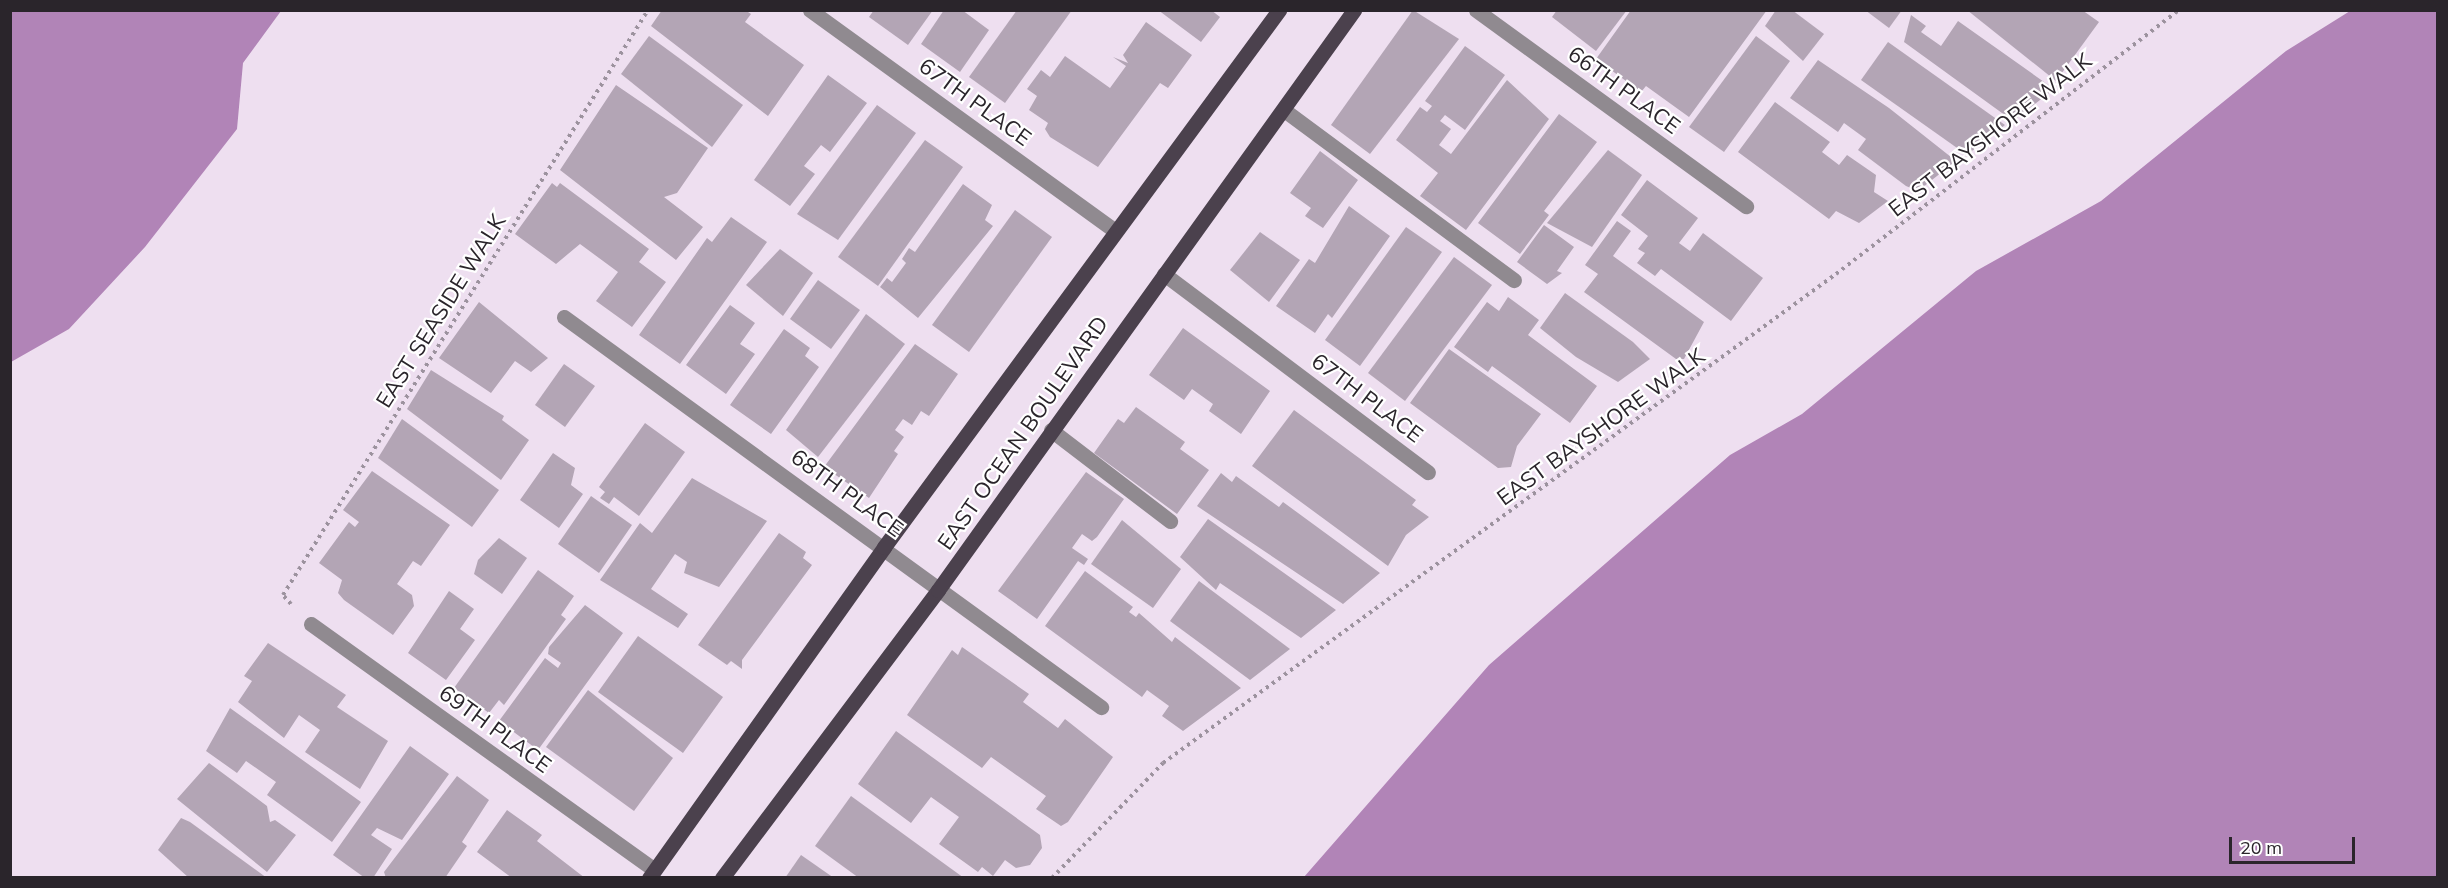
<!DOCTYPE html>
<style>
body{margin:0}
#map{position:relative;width:2448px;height:888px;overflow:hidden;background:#eedff0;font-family:Mulish,sans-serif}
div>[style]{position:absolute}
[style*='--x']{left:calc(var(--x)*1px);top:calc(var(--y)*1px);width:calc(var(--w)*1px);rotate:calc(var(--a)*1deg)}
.water>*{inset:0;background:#b184b7}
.building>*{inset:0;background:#b3a5b5}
.path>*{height:4px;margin-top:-2px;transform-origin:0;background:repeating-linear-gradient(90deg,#9c929e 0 3px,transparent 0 7.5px)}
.minor>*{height:15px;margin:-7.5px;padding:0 7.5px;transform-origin:7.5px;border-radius:7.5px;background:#908a90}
.major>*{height:15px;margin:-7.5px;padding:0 7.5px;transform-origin:7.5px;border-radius:7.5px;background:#4b414d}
span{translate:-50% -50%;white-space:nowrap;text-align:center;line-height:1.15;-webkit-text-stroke:4.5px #fff;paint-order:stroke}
.street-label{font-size:22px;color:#2a252b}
.frame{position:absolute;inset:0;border:12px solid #2a252b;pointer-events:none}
.scale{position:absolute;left:2229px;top:837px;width:126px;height:27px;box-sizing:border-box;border:3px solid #2a252b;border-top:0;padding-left:8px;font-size:18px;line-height:21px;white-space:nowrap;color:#2a252b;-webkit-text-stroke:4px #fff;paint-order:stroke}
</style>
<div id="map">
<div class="water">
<div style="clip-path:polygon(11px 10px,281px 11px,243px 63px,237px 129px,145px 247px,69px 329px,11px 362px)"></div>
<div style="clip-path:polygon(2350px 11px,2437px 11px,2437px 877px,1304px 877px,1489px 665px,1730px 455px,1802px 414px,1976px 271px,2101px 201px,2286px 51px)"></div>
</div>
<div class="building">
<div style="clip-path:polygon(662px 10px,745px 10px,751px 14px,745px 22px,804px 65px,768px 116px,651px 26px)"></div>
<div style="clip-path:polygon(874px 10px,933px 10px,908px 45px,869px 17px)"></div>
<div style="clip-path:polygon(944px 10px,962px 10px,989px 30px,960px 72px,921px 44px)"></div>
<div style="clip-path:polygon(1017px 10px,1072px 10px,1005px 103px,969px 77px)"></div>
<div style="clip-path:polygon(1158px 10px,1211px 10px,1220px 17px,1201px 42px)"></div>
<div style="clip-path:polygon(1413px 10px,1459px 39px,1370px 154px,1331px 125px)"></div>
<div style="clip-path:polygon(1557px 10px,1627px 10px,1596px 51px,1552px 17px)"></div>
<div style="clip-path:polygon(1631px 10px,1767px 10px,1689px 117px,1646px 86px,1641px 92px,1596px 59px)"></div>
<div style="clip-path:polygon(1776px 10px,1792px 10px,1824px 34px,1803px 61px,1765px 26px)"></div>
<div style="clip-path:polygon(1865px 10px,1902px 10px,1889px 28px)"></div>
<div style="clip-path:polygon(1967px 10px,2082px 10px,2099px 22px,2056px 81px)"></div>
<div style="clip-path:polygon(1911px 15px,1926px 26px,1921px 32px,1941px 46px,1958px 21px,2054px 89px,2013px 121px,1904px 42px)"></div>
<div style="clip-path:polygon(1146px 22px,1192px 55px,1168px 88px,1160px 83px,1098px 167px,1050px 137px,1045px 129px,1048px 123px,1029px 110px,1037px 96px,1027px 89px,1041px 70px,1050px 77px,1065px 56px,1110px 88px,1126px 66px,1113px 57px,1128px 63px,1123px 55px)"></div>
<div style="clip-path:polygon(649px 36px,743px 105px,712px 147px,621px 74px)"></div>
<div style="clip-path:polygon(1756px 36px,1790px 61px,1724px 152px,1689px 127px)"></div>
<div style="clip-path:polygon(1888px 42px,2005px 125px,1967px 155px,1861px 80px)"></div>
<div style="clip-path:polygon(1465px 46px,1505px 75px,1465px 130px,1445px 115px,1440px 121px,1451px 129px,1439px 145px,1451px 154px,1507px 80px,1549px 119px,1466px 230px,1420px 196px,1438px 173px,1396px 140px,1420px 107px,1427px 112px,1432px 106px,1425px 101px)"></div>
<div style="clip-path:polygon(1818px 60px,1889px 108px,1956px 161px,1918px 191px,1906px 186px,1858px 150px,1866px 139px,1844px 123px,1838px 132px,1790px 98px)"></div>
<div style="clip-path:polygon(828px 75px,867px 103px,830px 152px,821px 145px,804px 166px,815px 174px,790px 206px,754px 180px)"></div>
<div style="clip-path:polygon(616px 85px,708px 148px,677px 193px,664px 197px,703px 227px,676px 260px,560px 170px)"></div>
<div style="clip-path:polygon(1775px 102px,1830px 142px,1822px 152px,1839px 165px,1847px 155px,1876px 175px,1874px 192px,1888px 201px,1859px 223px,1836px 211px,1829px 219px,1738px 152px)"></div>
<div style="clip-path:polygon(877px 105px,916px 133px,838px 240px,797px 214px)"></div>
<div style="clip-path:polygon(1559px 114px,1597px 142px,1544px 211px,1549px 215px,1520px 254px,1478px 223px)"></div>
<div style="clip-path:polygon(925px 140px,963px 167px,878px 286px,838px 257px)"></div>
<div style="clip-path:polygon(1608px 150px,1642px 175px,1592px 247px,1547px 223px)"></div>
<div style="clip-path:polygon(1320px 151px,1358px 180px,1323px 228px,1305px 216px,1311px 208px,1290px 193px)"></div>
<div style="clip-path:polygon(1647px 180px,1698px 218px,1679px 243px,1690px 251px,1703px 233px,1763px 278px,1731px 321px,1661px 269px,1655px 276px,1637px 263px,1645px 253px,1638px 249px,1648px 236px,1621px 215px)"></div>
<div style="clip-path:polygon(552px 183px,557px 187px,560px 183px,649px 249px,639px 262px,666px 282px,632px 327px,596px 301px,618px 272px,580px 244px,556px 264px,515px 234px)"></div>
<div style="clip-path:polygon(963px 184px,992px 205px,985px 220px,993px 226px,918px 318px,880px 287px,887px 278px,892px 282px,906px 263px,902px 259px,909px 248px,915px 252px)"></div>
<div style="clip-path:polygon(1349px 206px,1390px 236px,1332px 318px,1328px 314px,1315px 333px,1276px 306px,1309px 259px,1315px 263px)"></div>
<div style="clip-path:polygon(1015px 210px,1052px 237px,969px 352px,932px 325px)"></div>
<div style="clip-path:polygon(731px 217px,767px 242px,680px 364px,639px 335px,707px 238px,712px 242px)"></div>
<div style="clip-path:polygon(1617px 221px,1631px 231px,1613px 256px,1704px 322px,1684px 359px,1676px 359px,1584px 292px,1598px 274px,1585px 265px)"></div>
<div style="clip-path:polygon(1544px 225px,1574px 247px,1557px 271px,1562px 273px,1547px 284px,1517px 262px)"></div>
<div style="clip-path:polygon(1406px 227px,1442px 252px,1360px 366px,1325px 340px)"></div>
<div style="clip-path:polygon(1260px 232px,1300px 260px,1269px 302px,1230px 270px)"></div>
<div style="clip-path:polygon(780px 249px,813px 273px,783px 316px,746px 285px)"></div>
<div style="clip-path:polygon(1454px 257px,1492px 285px,1405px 401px,1368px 373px)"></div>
<div style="clip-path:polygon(818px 280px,860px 310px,831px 349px,790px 319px)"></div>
<div style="clip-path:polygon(1565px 293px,1633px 342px,1650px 359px,1618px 382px,1576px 357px,1540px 328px)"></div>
<div style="clip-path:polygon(1508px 297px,1539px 320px,1528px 335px,1597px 386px,1570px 423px,1492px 366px,1488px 372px,1454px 347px,1487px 302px,1499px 311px)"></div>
<div style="clip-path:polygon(479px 302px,548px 358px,531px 372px,515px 361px,491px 393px,439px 358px)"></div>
<div style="clip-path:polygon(730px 305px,755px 323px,740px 344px,755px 354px,726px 394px,686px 365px)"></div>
<div style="clip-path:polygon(866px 314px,905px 344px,818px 457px,786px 430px)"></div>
<div style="clip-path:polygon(1183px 328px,1270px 391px,1241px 434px,1209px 411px,1213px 404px,1192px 389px,1184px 400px,1149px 375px)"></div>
<div style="clip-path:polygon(784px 329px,810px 348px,805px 356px,819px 367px,771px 434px,730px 405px)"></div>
<div style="clip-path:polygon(915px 344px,958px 374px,929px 416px,921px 411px,912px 425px,903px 419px,895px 430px,904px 437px,894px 451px,898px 454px,869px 498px,824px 467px)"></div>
<div style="clip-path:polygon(1449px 349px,1541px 414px,1517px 446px,1511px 467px,1498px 468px,1410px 403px)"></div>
<div style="clip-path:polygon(564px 364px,595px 386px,565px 427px,535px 405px)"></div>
<div style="clip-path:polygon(431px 370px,504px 416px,502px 420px,529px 440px,501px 480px,407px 409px)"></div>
<div style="clip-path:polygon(1136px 407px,1185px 442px,1180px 449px,1209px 470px,1177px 514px,1094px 453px,1118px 419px,1124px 423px)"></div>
<div style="clip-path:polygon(1294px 410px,1416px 500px,1412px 505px,1429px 517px,1406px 535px,1388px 566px,1252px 466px)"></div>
<div style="clip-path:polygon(402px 419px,499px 490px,472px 527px,378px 458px)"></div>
<div style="clip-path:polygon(645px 423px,685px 452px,639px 516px,614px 497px,609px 504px,600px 498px,605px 492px,599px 487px)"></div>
<div style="clip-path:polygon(553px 453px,575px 468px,571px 485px,583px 494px,559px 528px,520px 500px)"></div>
<div style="clip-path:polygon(372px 471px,450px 525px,421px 566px,413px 561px,397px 584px,412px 595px,414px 606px,393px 635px,344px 600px,338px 593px,342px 580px,319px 563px,349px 522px,355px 527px,359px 522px,343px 510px)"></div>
<div style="clip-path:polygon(1086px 472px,1124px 499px,1097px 537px,1092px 541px,1082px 534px,1072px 548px,1088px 559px,1084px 565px,1078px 561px,1037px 619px,998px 591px)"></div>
<div style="clip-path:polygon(1221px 473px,1232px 482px,1236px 476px,1279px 507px,1283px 502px,1380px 573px,1343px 604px,1197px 506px)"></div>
<div style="clip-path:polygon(692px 478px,767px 521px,719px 587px,684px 573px,687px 562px,675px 554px,651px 589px,688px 614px,678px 628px,600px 580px,640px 523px,652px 533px)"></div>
<div style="clip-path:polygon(591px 496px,632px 525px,599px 573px,558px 544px)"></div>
<div style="clip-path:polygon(1208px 519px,1336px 610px,1301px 638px,1220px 583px,1216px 590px,1180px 557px)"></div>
<div style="clip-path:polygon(1122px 520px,1181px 569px,1153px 608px,1091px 564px)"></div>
<div style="clip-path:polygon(779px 533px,806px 552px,803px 558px,812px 565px,742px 660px,742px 669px,731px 661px,727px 665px,698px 645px)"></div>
<div style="clip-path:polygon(499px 538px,527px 558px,502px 594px,474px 574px,478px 560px)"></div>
<div style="clip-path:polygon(538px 570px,574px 596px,561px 615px,566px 619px,504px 705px,499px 700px,489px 713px,454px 688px)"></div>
<div style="clip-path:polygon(1085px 571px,1133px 607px,1129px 612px,1136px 617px,1139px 613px,1172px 642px,1175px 637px,1241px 688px,1183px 731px,1162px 716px,1169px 706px,1147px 690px,1142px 697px,1045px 626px)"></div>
<div style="clip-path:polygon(1199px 581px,1290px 649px,1250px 680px,1170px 621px)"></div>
<div style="clip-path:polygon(449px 591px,474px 609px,460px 629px,475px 640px,446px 680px,408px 653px)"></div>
<div style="clip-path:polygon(585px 605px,623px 633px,538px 750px,499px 721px,545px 658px,558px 668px,561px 663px,548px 654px,549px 647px)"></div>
<div style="clip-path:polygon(638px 636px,723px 697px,683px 753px,598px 692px)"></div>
<div style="clip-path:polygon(268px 643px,346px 695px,337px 707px,388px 741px,360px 789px,305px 752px,320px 730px,299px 715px,284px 738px,238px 702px,252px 681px,244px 676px)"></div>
<div style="clip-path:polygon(962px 647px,1029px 694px,1023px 702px,1058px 728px,1065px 719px,1113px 757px,1068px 822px,1061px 826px,1036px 809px,1046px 796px,991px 757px,982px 768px,907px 715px,952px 650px,958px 655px)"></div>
<div style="clip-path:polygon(588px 690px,673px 758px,634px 811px,546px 747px)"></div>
<div style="clip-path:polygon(230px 708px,361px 802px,332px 842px,267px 795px,276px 782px,246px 761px,237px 773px,206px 751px)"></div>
<div style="clip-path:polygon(896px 731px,1040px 835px,1042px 848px,1030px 865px,1016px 868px,1005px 860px,993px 876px,982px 867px,978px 872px,939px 844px,959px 817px,931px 797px,911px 823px,858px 784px)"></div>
<div style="clip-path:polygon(410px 746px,449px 774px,402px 840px,377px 828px,371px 835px,392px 849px,373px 878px,365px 878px,333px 855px)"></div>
<div style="clip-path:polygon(209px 763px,267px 806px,270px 822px,275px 820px,296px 835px,267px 872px,177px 799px)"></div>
<div style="clip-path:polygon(457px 776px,489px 800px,462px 842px,467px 846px,445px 878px,386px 878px,384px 872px)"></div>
<div style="clip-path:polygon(851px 796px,964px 878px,859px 878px,815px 846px)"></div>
<div style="clip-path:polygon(507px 810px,542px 835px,537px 841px,585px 878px,512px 878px,477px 852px)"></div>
<div style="clip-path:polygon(181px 818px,190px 822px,267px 878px,189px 878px,158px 850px)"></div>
<div style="clip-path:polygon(801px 855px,834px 878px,785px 878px)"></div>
</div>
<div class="path">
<div style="--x:291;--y:604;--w:12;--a:-132"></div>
<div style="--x:283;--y:595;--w:690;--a:-58.04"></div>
<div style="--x:1052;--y:878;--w:160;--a:-46"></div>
<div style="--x:1163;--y:763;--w:832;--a:-36"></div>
<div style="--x:1836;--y:274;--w:433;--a:-37.6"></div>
</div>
<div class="minor">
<div style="--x:810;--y:10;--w:375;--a:35.9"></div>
<div style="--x:1476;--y:10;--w:334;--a:36"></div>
<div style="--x:1284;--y:110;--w:286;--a:36.5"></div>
<div style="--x:1164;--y:274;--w:330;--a:36.9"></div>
<div style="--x:564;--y:317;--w:664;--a:35.99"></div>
<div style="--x:1051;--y:430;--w:150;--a:37.4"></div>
<div style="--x:311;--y:624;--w:422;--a:35.6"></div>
</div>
<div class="major">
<div style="--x:649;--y:878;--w:406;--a:-54.6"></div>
<div style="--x:884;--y:547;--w:667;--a:-53.66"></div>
<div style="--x:722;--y:878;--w:360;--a:-53.1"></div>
<div style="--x:938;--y:590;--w:714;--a:-54.35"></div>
</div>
<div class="street-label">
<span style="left:1624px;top:90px;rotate:36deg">66TH PLACE</span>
<span style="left:975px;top:102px;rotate:36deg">67TH PLACE</span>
<span style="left:1990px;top:135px;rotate:-38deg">EAST BAYSHORE WALK</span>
<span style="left:441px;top:311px;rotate:-58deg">EAST SEASIDE WALK</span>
<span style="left:1367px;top:398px;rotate:37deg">67TH PLACE</span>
<span style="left:1601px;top:427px;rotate:-36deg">EAST BAYSHORE WALK</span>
<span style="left:1023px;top:433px;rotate:-55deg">EAST OCEAN BOULEVARD</span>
<span style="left:847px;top:493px;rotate:36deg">68TH PLACE</span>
<span style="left:495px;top:729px;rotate:36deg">69TH PLACE</span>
</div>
<div class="frame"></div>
<div class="scale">20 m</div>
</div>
